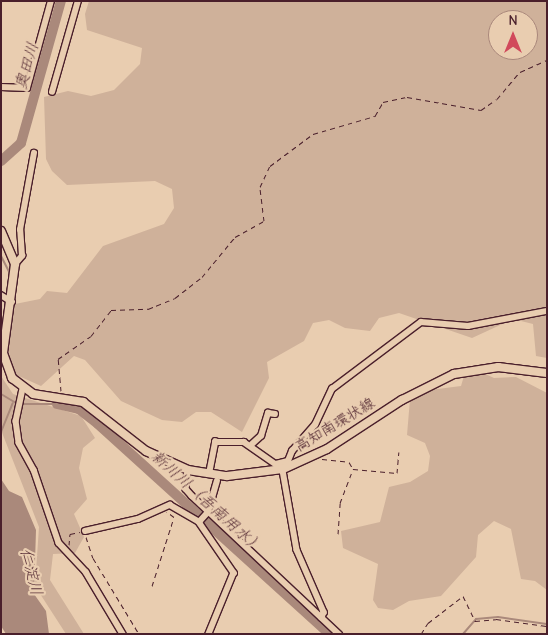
<!DOCTYPE html>
<meta charset="utf-8">
<style>
body{margin:0}
#map{position:relative;width:548px;height:635px;overflow:hidden;background:#e9cdb0;font-family:"Comic Neue","Klee One",sans-serif}
div>[style]{position:absolute}
[style*='--x']{left:calc(var(--x)*1px);top:calc(var(--y)*1px);width:calc(var(--w)*1px);rotate:calc(var(--a)*1deg)}
.green>*{inset:0;background:#cfb19a}
.water>*{inset:0;background:#aa897b}
.stream>*{height:2px;margin:-1px;padding:0 1px;transform-origin:1px;border-radius:1px;background:#aa897b}
.river>*{height:10px;margin:-5px;padding:0 5px;transform-origin:5px;border-radius:5px;background:#aa897b}
.path>*{height:1px;margin-top:-0.5px;transform-origin:0;background:repeating-linear-gradient(90deg,#4a1f2b 0 5px,transparent 0 9px)}
.roads{filter:drop-shadow(1px 0 #4a1f2b) drop-shadow(-1px 0 #4a1f2b) drop-shadow(0 1px #4a1f2b) drop-shadow(0 -1px #4a1f2b)}
.minor>*{height:5.5px;margin:-2.75px;padding:0 2.75px;transform-origin:2.75px;border-radius:2.75px;background:#e9cdb0}
.major>*{height:8px;margin:-4px;padding:0 4px;transform-origin:4px;border-radius:4px;background:#e9cdb0}
span{translate:-50% -50%;white-space:nowrap;text-align:center;line-height:1.15;-webkit-text-stroke:4.5px #e9cdb0;paint-order:stroke}
.street-label{font-size:15px;color:#4a1f2b}
.water-label{font-size:16px;color:#5d343b;font-style:italic}
.frame{position:absolute;inset:0;border:2px solid #4a1f2b;pointer-events:none}
.north{position:absolute;left:488px;top:10px;width:50px;height:50px;box-sizing:border-box;background:#e9cdb0;border:1px solid #a9877b;border-radius:50%;rotate:0deg;font-size:14px;font-weight:700;line-height:20px;text-align:center;color:#4a1f2b}
.north::after{content:'';display:block;margin:auto;width:18px;height:22px;background:#d1495b;clip-path:polygon(50% 0,100% 100%,50% 72%,0 100%)}
</style>
<div id="map">
<div class="green">
<div style="clip-path:polygon(evenodd,89px 1px,547px 1px,547px 358px,536px 356px,533px 324px,513px 319px,472px 338px,399px 313px,379px 318px,370px 331px,345px 328px,329px 320px,313px 323px,304px 341px,267px 362px,269px 378px,242px 432px,211px 412px,196px 412px,182px 422px,162px 420px,121px 401px,85px 360px,74px 356px,41px 386px,12px 373px,7px 337px,15px 304px,40px 299px,47px 291px,67px 293px,103px 246px,164px 224px,174px 208px,172px 189px,155px 181px,67px 185px,52px 171px,46px 159px,44px 97px,68px 91px,91px 96px,114px 90px,140px 64px,142px 48px,87px 30px,85px 14px,89px 1px,498px 20px,528px 20px,528px 50px,498px 50px,498px 20px)"></div>
<div style="clip-path:polygon(481px 372px,494px 378px,516px 377px,547px 393px,547px 590px,535px 581px,521px 579px,511px 529px,494px 521px,478px 535px,476px 557px,441px 596px,409px 601px,393px 610px,378px 608px,373px 600px,378px 564px,343px 548px,341px 531px,380px 522px,389px 487px,410px 482px,428px 471px,430px 456px,425px 443px,407px 435px,410px 399px,430px 390px,461px 386px,464px 376px)"></div>
<div style="clip-path:polygon(1px 376px,13px 394px,81px 416px,95px 438px,83px 448px,79px 468px,87px 499px,74px 514px,84px 537px,75px 553px,53px 554px,50px 580px,84px 634px,66px 634px,35px 586px,39px 527px,1px 430px)"></div>
</div>
<div class="water">
<div style="clip-path:polygon(1px 479px,9px 491px,22px 497px,36px 530px,34px 594px,46px 611px,49px 634px,6px 634px,1px 626px)"></div>
</div>
<div class="stream">
<div style="--x:1;--y:256;--w:18;--a:63"></div>
<div style="--x:1;--y:394;--w:17;--a:31"></div>
<div style="--x:21;--y:404;--w:36;--a:0"></div>
<div style="--x:1;--y:432;--w:31;--a:-68"></div>
<div style="--x:463;--y:634;--w:20;--a:-49"></div>
<div style="--x:476;--y:619;--w:22;--a:-5"></div>
<div style="--x:498;--y:617;--w:49;--a:8.1"></div>
</div>
<div class="river">
<div style="--x:1;--y:161;--w:27;--a:-42"></div>
<div style="--x:21;--y:143;--w:148;--a:-74.3"></div>
<div style="--x:57;--y:404;--w:23;--a:13"></div>
<div style="--x:79;--y:409;--w:24;--a:38"></div>
<div style="--x:98;--y:424;--w:313;--a:42.2"></div>
</div>
<div class="path">
<div style="--x:61;--y:391;--w:32;--a:-95"></div>
<div style="--x:58;--y:359;--w:40;--a:-34.9"></div>
<div style="--x:91;--y:336;--w:33;--a:-52"></div>
<div style="--x:111;--y:310;--w:37;--a:-2"></div>
<div style="--x:148;--y:309;--w:29;--a:-22"></div>
<div style="--x:175;--y:298;--w:34;--a:-38"></div>
<div style="--x:202;--y:277;--w:52;--a:-50.5"></div>
<div style="--x:235;--y:237;--w:33;--a:-29"></div>
<div style="--x:264;--y:221;--w:34;--a:-97"></div>
<div style="--x:260;--y:187;--w:23;--a:-65"></div>
<div style="--x:270;--y:166;--w:54;--a:-36.7"></div>
<div style="--x:313;--y:134;--w:65;--a:-16.2"></div>
<div style="--x:375;--y:116;--w:16;--a:-60"></div>
<div style="--x:383;--y:102;--w:25;--a:-12"></div>
<div style="--x:407;--y:97;--w:75;--a:10"></div>
<div style="--x:481;--y:110;--w:19;--a:-35"></div>
<div style="--x:497;--y:99;--w:35;--a:-50"></div>
<div style="--x:520;--y:72;--w:30;--a:-24"></div>
<div style="--x:322;--y:459;--w:27;--a:6"></div>
<div style="--x:349;--y:462;--w:8;--a:60"></div>
<div style="--x:353;--y:469;--w:44;--a:5.2"></div>
<div style="--x:397;--y:473;--w:21;--a:-85"></div>
<div style="--x:338;--y:534;--w:31;--a:-86"></div>
<div style="--x:340;--y:503;--w:36;--a:-69"></div>
<div style="--x:86;--y:537;--w:22;--a:72"></div>
<div style="--x:93;--y:558;--w:89;--a:58.8"></div>
<div style="--x:69;--y:545;--w:11;--a:-85"></div>
<div style="--x:70;--y:534;--w:10;--a:-11"></div>
<div style="--x:152;--y:586;--w:72;--a:-72.3"></div>
<div style="--x:174;--y:517;--w:9;--a:-144"></div>
<div style="--x:421;--y:634;--w:13;--a:-58"></div>
<div style="--x:428;--y:623;--w:44;--a:-37.6"></div>
<div style="--x:463;--y:596;--w:28;--a:64"></div>
<div style="--x:475;--y:621;--w:21;--a:-5"></div>
<div style="--x:496;--y:619;--w:51;--a:7.8"></div>
</div>
<div class="roads">
<div class="minor">
<div style="--x:1;--y:87;--w:26;--a:2"></div>
<div style="--x:27;--y:88;--w:90;--a:-74.6"></div>
<div style="--x:52;--y:92;--w:95;--a:-74.1"></div>
<div style="--x:15;--y:264;--w:11;--a:-49"></div>
<div style="--x:22;--y:256;--w:26;--a:-94"></div>
<div style="--x:20;--y:230;--w:78;--a:-79.7"></div>
<div style="--x:1;--y:295;--w:13;--a:32"></div>
<div style="--x:23;--y:389;--w:33;--a:102"></div>
<div style="--x:16;--y:421;--w:22;--a:82"></div>
<div style="--x:19;--y:443;--w:31;--a:61"></div>
<div style="--x:34;--y:470;--w:77;--a:71.1"></div>
<div style="--x:59;--y:543;--w:40;--a:47"></div>
<div style="--x:86;--y:572;--w:72;--a:59.2"></div>
<div style="--x:252;--y:444;--w:12;--a:-42"></div>
<div style="--x:261;--y:436;--w:24;--a:-73"></div>
<div style="--x:268;--y:413;--w:7;--a:8"></div>
<div style="--x:282;--y:465;--w:86;--a:80"></div>
<div style="--x:297;--y:550;--w:68;--a:66.5"></div>
<div style="--x:324;--y:612;--w:6;--a:108"></div>
<div style="--x:188;--y:470;--w:19;--a:96"></div>
<div style="--x:186;--y:489;--w:9;--a:49"></div>
<div style="--x:192;--y:496;--w:202;--a:43.2"></div>
<div style="--x:209;--y:474;--w:33;--a:-79"></div>
<div style="--x:215;--y:442;--w:29;--a:0"></div>
<div style="--x:244;--y:442;--w:39;--a:35"></div>
<div style="--x:276;--y:464;--w:12;--a:-14"></div>
<div style="--x:288;--y:461;--w:11;--a:-68"></div>
<div style="--x:292;--y:451;--w:35;--a:-49"></div>
<div style="--x:315;--y:425;--w:40;--a:-65"></div>
<div style="--x:332;--y:389;--w:111;--a:-37"></div>
<div style="--x:421;--y:322;--w:47;--a:4.9"></div>
<div style="--x:468;--y:326;--w:80;--a:-10.8"></div>
<div style="--x:199;--y:522;--w:62;--a:55.5"></div>
<div style="--x:234;--y:573;--w:66;--a:112.3"></div>
<div style="--x:85;--y:531;--w:54;--a:-12.8"></div>
<div style="--x:138;--y:519;--w:35;--a:-24"></div>
<div style="--x:170;--y:505;--w:34;--a:30"></div>
<div style="--x:199;--y:522;--w:13;--a:-48"></div>
<div style="--x:208;--y:512;--w:32;--a:-74"></div>
</div>
<div class="major">
<div style="--x:1;--y:231;--w:36;--a:67"></div>
<div style="--x:15;--y:264;--w:90;--a:97.7"></div>
<div style="--x:3;--y:353;--w:27;--a:70"></div>
<div style="--x:12;--y:378;--w:26;--a:37"></div>
<div style="--x:33;--y:394;--w:51;--a:9.1"></div>
<div style="--x:83;--y:402;--w:80;--a:37.9"></div>
<div style="--x:146;--y:451;--w:46;--a:24.3"></div>
<div style="--x:188;--y:470;--w:39;--a:9"></div>
<div style="--x:227;--y:476;--w:56;--a:-7.1"></div>
<div style="--x:283;--y:469;--w:48;--a:-24.4"></div>
<div style="--x:327;--y:449;--w:90;--a:-33.2"></div>
<div style="--x:402;--y:400;--w:58;--a:-26.6"></div>
<div style="--x:454;--y:374;--w:45;--a:-9"></div>
<div style="--x:498;--y:367;--w:49;--a:7"></div>
</div>
</div>
<div class="street-label">
<span style="left:335px;top:425px;rotate:-31deg">高知南環状線</span>
</div>
<div class="water-label">
<span style="left:27px;top:66px;rotate:-74deg">奥田川</span>
<span style="left:207px;top:502px;rotate:42deg">新川川（吾南用水）</span>
<span style="left:31px;top:572px;rotate:76deg">仁淀川</span>
</div>
<div class="frame"></div>
<div class="north">N</div>
</div>
